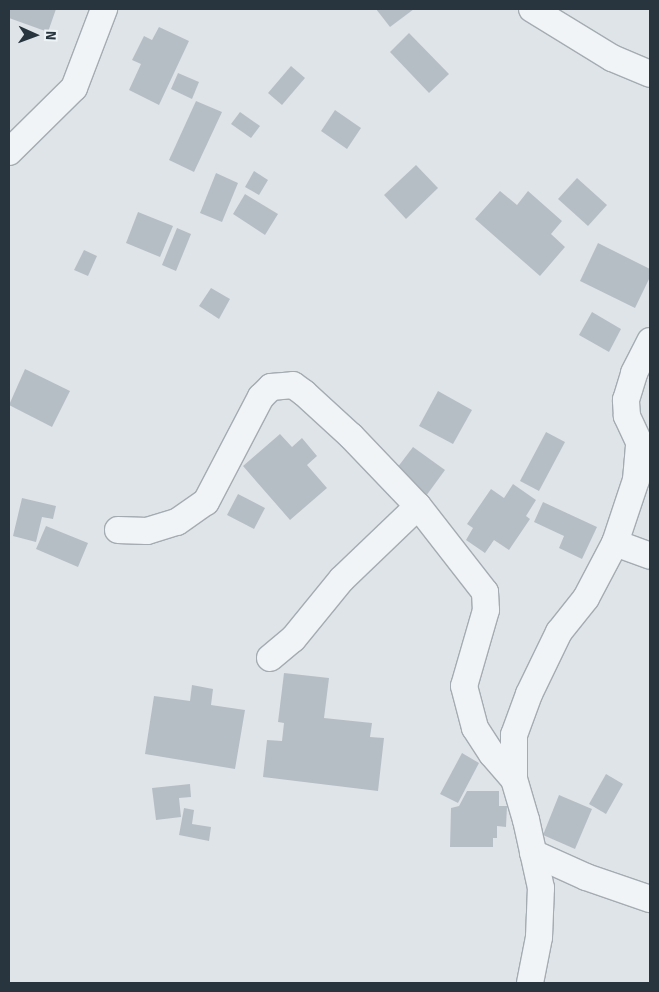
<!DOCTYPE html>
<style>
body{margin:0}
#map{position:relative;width:659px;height:992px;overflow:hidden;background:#dfe4e8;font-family:"Fira Sans",sans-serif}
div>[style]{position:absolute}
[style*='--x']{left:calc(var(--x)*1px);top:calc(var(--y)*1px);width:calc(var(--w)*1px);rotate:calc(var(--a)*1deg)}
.building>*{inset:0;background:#b6bec5}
.roads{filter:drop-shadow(1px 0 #a4acb2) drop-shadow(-1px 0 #a4acb2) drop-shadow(0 1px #a4acb2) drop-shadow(0 -1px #a4acb2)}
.minor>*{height:26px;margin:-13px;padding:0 13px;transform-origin:13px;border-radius:13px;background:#f1f4f6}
span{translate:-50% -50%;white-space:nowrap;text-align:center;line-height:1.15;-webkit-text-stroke:4.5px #eef3f6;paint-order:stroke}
.frame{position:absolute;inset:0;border:10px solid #28353f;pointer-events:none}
.north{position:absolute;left:10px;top:10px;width:50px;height:50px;-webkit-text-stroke:4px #eef3f6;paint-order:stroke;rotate:92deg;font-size:14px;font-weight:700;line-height:20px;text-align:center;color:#28353f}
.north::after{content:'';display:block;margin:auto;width:18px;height:22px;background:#28353f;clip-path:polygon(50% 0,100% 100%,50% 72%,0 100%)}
</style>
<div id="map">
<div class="building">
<div style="clip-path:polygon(9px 9px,56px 9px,48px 32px,9px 18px)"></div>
<div style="clip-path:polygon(376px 9px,414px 9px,390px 27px)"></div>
<div style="clip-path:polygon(159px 27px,189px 41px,159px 105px,129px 90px,141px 64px,132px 60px,144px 36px,152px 40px)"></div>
<div style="clip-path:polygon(409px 33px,449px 74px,429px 93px,390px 52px)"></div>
<div style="clip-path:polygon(291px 66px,305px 78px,282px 105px,268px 93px)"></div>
<div style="clip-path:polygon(178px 73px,199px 82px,192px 99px,171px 89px)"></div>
<div style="clip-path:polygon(196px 101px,222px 112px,194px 172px,169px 160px)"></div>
<div style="clip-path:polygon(335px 110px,361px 128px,347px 149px,321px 131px)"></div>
<div style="clip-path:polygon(240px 112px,260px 126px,251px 138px,231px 124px)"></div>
<div style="clip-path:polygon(416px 165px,438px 188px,406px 219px,384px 195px)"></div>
<div style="clip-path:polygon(254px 171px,268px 180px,259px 195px,245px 187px)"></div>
<div style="clip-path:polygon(216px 173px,238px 183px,222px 222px,200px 213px)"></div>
<div style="clip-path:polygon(577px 178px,607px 205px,588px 226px,558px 199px)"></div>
<div style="clip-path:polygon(500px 191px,517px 205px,528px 191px,562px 221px,551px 234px,565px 247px,540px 276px,475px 219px)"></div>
<div style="clip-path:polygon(245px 194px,278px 214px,265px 235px,233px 214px)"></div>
<div style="clip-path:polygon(138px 212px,173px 226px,160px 257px,126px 243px)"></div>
<div style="clip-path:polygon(177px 228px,191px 234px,176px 271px,162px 265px)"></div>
<div style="clip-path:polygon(598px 243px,650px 269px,650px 277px,635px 308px,580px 281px)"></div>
<div style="clip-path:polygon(84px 250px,97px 256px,88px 276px,74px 270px)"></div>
<div style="clip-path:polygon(211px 288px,230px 299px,219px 319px,199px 306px)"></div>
<div style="clip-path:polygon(592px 312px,621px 329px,609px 352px,579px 335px)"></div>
<div style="clip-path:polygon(25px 369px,70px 391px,52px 427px,9px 405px)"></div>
<div style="clip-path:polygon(438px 391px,472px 410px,453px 444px,419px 426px)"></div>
<div style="clip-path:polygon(546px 432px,565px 442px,539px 491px,520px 481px)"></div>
<div style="clip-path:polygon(280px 434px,292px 447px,302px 438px,317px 456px,307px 465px,327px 488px,290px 520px,243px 466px)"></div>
<div style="clip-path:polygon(413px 447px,445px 470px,426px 496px,394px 472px)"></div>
<div style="clip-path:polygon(513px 484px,536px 500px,526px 516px,530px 519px,509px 550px,494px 540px,485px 553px,466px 540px,473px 528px,467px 524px,491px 489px,504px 498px)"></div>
<div style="clip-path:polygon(238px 494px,265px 508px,254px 529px,227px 515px)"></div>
<div style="clip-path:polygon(22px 498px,56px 506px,53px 519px,42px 517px,36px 542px,13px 536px)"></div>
<div style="clip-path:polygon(543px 502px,597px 527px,582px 559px,559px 548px,564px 536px,534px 522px)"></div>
<div style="clip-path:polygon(46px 526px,88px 543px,78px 567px,36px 549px)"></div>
<div style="clip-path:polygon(284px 673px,329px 678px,324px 718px,372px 723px,370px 737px,384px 738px,378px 791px,263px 777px,267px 740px,282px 741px,284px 723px,278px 722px)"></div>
<div style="clip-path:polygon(192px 685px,213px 689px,211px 705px,245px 710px,235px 769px,145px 754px,154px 696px,190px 701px)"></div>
<div style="clip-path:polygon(462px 753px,479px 763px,458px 803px,440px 794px)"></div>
<div style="clip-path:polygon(606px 774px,623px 784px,606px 814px,589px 804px)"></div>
<div style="clip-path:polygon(190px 784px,191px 797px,179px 798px,181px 817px,156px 820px,152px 788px)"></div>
<div style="clip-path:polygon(467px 791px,499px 791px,499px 806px,507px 806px,506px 827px,497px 826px,497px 838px,493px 838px,493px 847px,450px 847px,451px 808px,459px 806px)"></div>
<div style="clip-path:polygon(559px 795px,592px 809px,575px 849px,543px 835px)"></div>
<div style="clip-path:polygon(184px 808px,194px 810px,192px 824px,211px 827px,209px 841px,179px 835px)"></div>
</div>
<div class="roads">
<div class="minor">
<div style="--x:532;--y:9;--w:94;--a:31.5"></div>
<div style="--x:612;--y:58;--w:41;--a:22.8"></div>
<div style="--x:9;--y:152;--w:91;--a:-44.6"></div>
<div style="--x:74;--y:88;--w:85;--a:-69.2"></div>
<div style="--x:118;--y:530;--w:29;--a:2"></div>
<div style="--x:147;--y:531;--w:31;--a:-17"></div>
<div style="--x:177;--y:522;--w:35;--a:-35"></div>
<div style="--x:206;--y:502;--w:119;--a:-62.4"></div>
<div style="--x:261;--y:397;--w:14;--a:-45"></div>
<div style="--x:271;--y:387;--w:22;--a:-5"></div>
<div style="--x:293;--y:385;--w:14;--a:36"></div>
<div style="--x:304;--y:393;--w:64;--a:42.5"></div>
<div style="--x:351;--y:436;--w:97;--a:46.3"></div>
<div style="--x:418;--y:506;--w:109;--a:52.1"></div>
<div style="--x:485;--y:592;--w:18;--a:87"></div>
<div style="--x:486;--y:610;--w:79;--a:106.1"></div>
<div style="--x:464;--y:686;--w:43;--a:75.3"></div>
<div style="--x:475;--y:728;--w:31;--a:57"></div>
<div style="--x:492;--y:754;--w:33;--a:49"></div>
<div style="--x:615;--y:543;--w:37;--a:20"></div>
<div style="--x:270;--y:658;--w:30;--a:-40"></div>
<div style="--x:293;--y:639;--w:77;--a:-50.8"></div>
<div style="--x:342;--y:579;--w:105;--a:-43.8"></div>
<div style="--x:533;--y:853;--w:58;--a:24.4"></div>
<div style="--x:586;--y:877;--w:68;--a:19"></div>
<div style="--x:530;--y:983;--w:47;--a:-78.9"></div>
<div style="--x:539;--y:937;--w:49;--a:-87.7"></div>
<div style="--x:541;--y:888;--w:70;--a:-102.4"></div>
<div style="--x:526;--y:820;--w:43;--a:-106.3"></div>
<div style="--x:514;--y:779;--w:44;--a:-90"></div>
<div style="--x:514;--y:735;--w:44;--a:-69.9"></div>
<div style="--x:529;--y:694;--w:69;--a:-64.2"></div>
<div style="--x:559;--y:632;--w:43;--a:-51.5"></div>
<div style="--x:586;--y:598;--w:62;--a:-62.2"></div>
<div style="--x:615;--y:543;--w:66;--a:-71.6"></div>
<div style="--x:636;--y:480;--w:38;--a:-85"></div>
<div style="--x:639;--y:442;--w:29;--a:-115"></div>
<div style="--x:627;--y:416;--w:16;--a:-94"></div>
<div style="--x:626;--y:400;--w:28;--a:-73"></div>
<div style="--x:634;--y:373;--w:36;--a:-63"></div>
</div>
</div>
<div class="frame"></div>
<div class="north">N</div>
</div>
